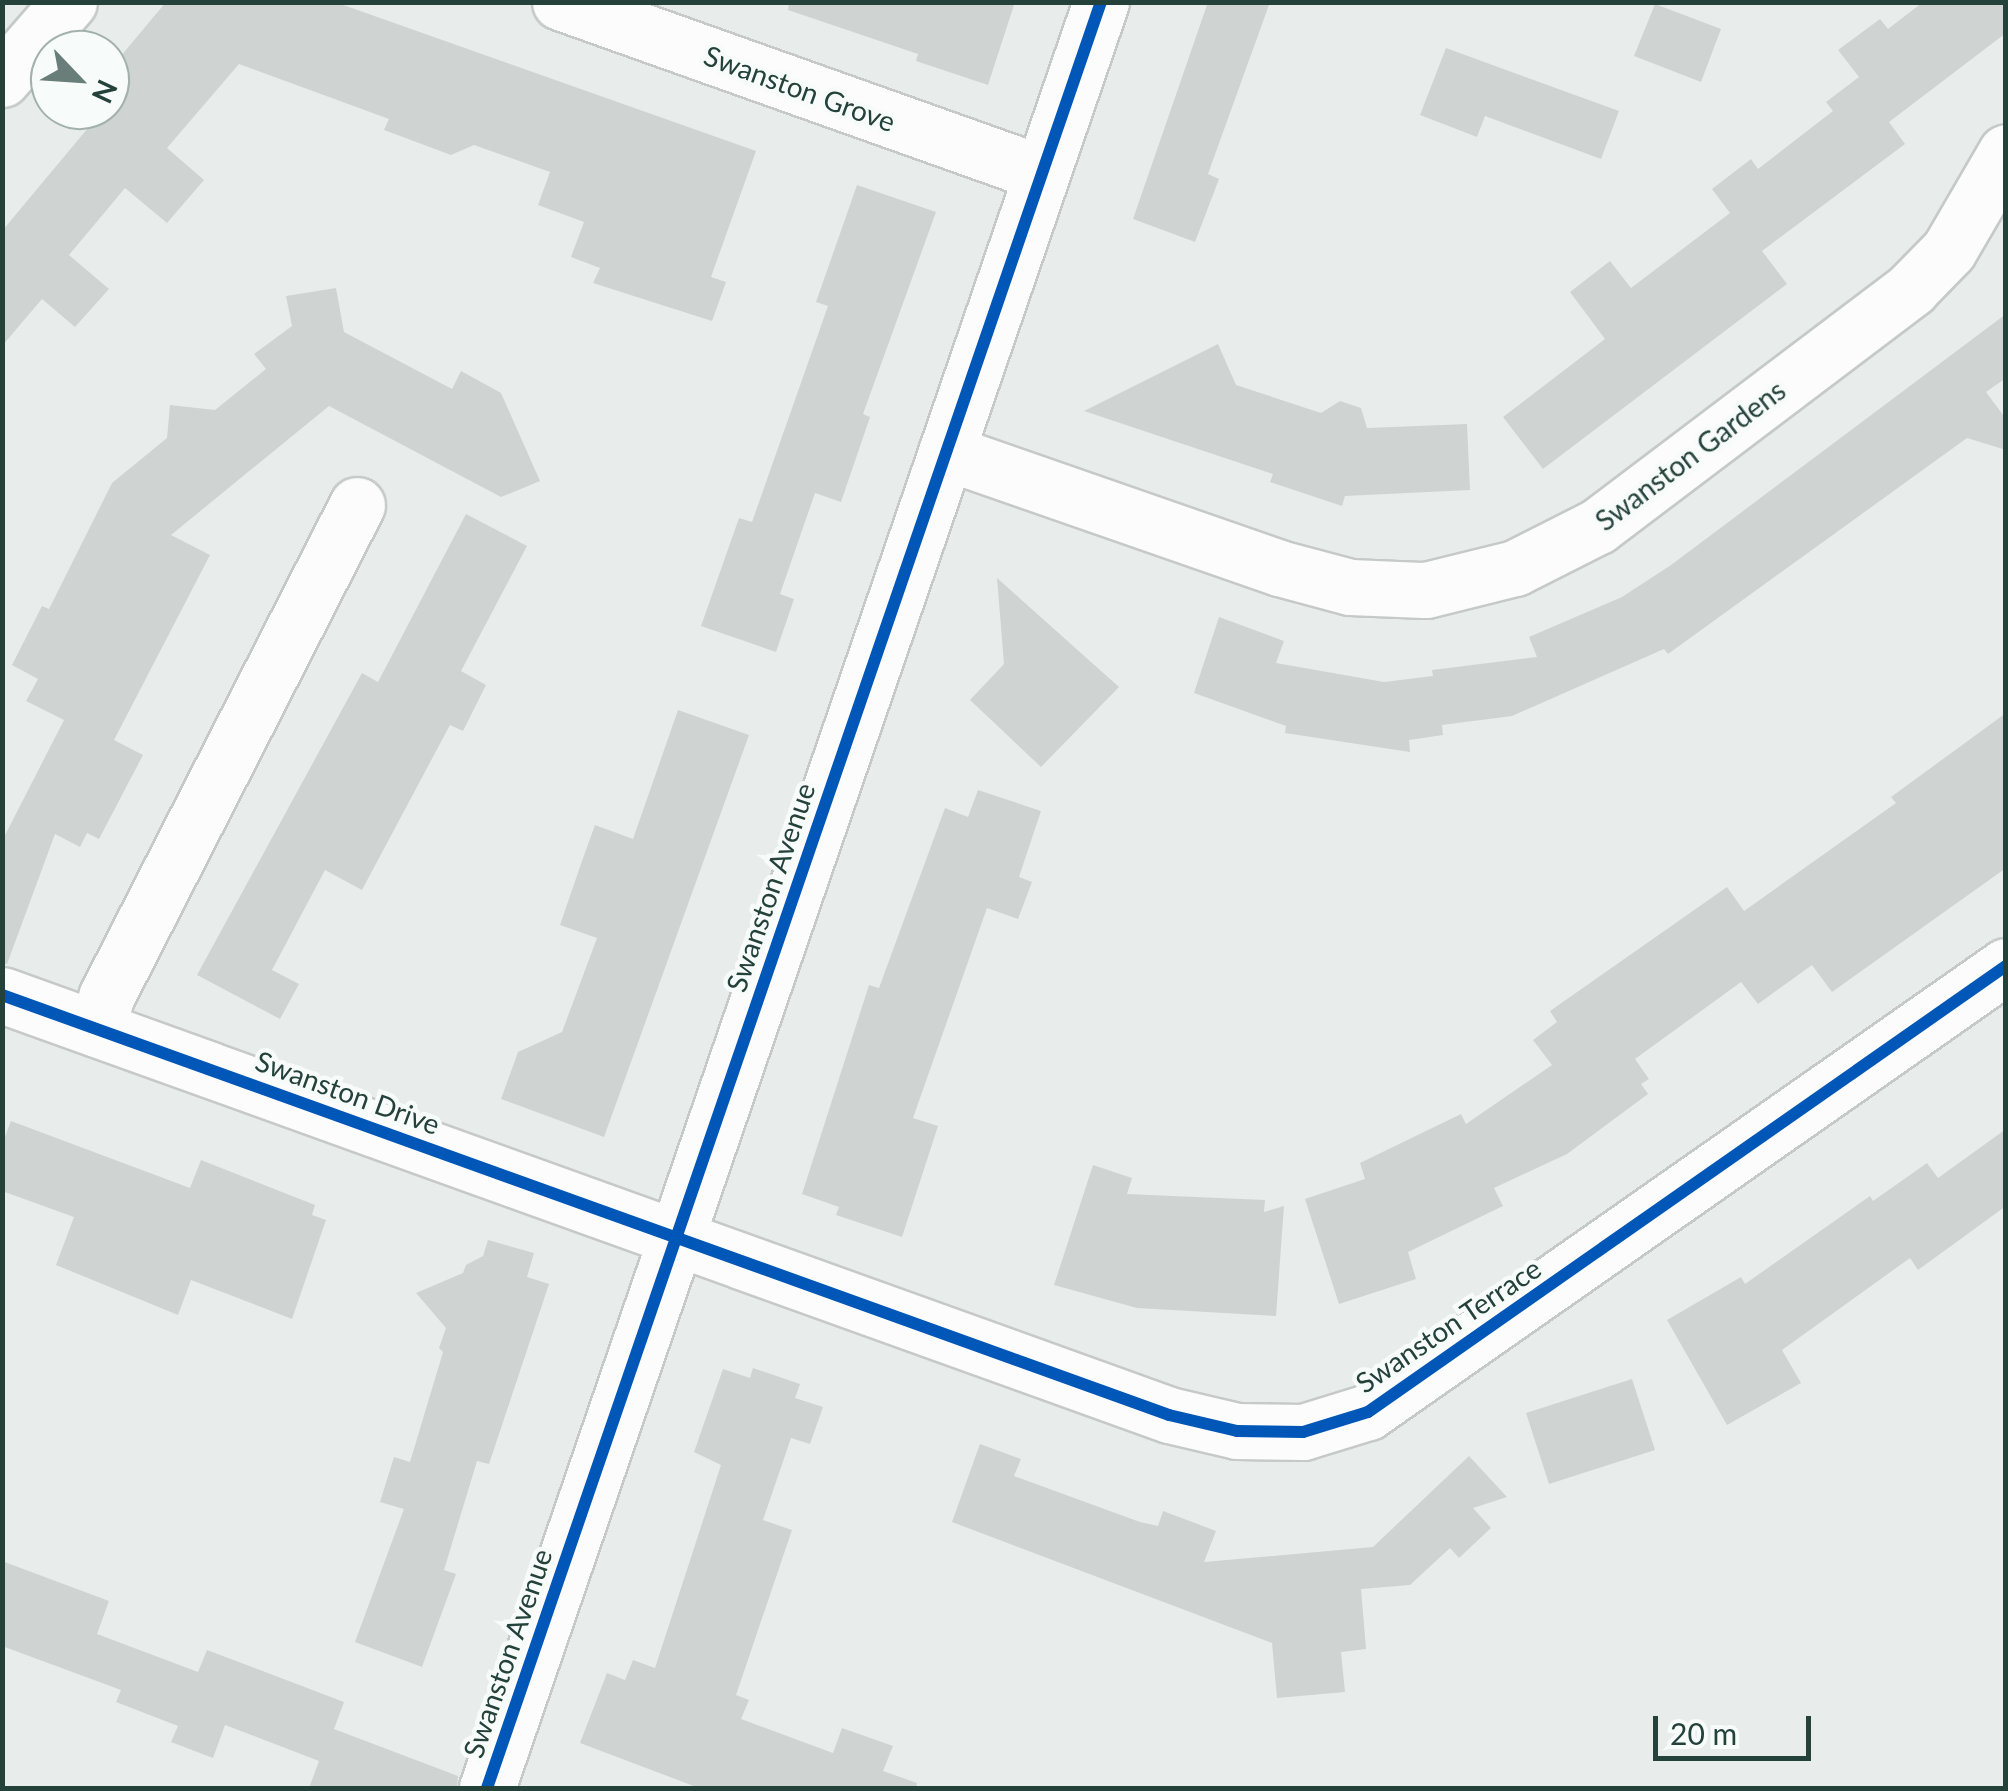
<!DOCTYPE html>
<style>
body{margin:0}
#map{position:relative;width:2008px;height:1791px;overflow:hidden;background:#e8edeb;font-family:Lato,sans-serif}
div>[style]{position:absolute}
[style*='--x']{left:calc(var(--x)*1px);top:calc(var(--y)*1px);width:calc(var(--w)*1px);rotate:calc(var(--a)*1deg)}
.building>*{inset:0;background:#cfd4d2}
.roads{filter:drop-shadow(2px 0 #c5cac8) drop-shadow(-2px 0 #c5cac8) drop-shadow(0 2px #c5cac8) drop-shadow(0 -2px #c5cac8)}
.minor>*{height:55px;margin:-27.5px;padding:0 27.5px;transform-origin:27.5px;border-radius:27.5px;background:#fcfcfc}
.cycleway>*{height:12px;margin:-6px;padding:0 6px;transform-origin:6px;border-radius:6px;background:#0057b8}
span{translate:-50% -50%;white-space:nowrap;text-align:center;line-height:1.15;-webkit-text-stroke:9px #f7fbf9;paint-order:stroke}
.street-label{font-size:28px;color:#24423a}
.frame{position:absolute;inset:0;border:5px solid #24423a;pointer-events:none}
.north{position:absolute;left:30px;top:30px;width:100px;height:100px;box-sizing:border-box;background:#f7fbf9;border:2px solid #a3b1ad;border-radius:50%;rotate:115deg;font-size:28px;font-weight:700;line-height:40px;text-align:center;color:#24423a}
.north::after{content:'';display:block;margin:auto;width:35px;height:45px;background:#697e78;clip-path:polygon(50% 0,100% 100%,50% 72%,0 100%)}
.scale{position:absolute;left:1653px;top:1716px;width:158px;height:45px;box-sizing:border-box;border:5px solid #24423a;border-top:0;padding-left:12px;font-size:30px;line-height:35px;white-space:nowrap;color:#24423a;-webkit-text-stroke:8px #f7fbf9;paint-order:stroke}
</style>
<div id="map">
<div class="building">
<div style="clip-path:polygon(166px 2px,335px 2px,756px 151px,711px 277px,726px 282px,712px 321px,593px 283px,600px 268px,571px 257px,584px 222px,538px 205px,550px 172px,474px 145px,451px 155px,384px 130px,389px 119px,239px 64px,167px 148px,204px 180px,167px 223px,125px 188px,69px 255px,109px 289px,75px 327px,42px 299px,2px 346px,2px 231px,103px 110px,110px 110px,110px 69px)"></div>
<div style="clip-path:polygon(789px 2px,1015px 2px,988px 85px,916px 61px,918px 54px,788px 10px)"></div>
<div style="clip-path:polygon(1208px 2px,1270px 2px,1208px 174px,1219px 179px,1195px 242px,1133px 219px)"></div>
<div style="clip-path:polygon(1923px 2px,2006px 2px,2006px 33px,1889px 122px,1905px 144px,1762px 251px,1787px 284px,1543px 469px,1503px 417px,1605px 339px,1570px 292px,1610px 261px,1631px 288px,1730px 213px,1712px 189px,1751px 159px,1758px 169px,1833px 111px,1826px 102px,1859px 77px,1838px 50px,1880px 19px,1888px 29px)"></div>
<div style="clip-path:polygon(1655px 4px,1721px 29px,1701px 82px,1634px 56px)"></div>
<div style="clip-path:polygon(1446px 48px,1619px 111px,1601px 159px,1485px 116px,1477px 137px,1420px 115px)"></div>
<div style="clip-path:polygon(857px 185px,936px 212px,863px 414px,870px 417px,841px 502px,815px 493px,780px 594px,794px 599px,776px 652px,701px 626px,739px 518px,752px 522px,828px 306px,816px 302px)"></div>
<div style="clip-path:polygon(336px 288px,344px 332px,452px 389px,461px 371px,501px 393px,540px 481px,501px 497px,329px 406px,171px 535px,210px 555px,114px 740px,143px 755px,99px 839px,87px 833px,80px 847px,55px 834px,7px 964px,2px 963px,2px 841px,64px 720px,26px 701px,38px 679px,12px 665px,42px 606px,49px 609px,112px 483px,167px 438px,170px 405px,215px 410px,266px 369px,254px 354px,292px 326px,286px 296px)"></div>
<div style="clip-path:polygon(2006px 314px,2006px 378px,1986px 392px,2006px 419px,2006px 450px,1967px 438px,1668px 654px,1664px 649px,1512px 716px,1442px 725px,1443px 735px,1409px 740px,1410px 752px,1285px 733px,1286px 726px,1194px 693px,1219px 617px,1284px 641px,1276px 663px,1384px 682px,1433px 676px,1432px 670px,1537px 657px,1529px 637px,1622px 597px,1671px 565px)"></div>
<div style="clip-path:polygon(1218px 344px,1236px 385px,1321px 413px,1340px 401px,1361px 408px,1367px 428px,1467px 424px,1470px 490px,1345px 496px,1342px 506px,1270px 482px,1273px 474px,1084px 411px)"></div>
<div style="clip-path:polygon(466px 514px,527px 546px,461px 671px,486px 685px,463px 731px,450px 725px,362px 890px,325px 870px,272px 970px,299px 984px,280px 1019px,197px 975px,362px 673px,378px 682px)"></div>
<div style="clip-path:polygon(997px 578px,1119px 687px,1041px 767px,970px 700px,1004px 664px)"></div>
<div style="clip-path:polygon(678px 710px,749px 735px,604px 1137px,501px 1099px,518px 1052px,562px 1032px,597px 938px,560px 925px,582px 861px,595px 825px,633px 839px)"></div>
<div style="clip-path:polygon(2006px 713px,2006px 868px,1832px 992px,1812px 965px,1758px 1004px,1741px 982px,1635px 1059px,1649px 1079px,1641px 1084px,1648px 1094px,1567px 1154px,1494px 1188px,1503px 1206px,1408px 1252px,1416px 1279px,1339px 1304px,1305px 1199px,1365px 1179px,1360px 1163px,1461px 1114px,1466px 1124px,1552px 1065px,1533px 1040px,1557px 1022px,1550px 1011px,1727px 887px,1744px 911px,1896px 803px,1891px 797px)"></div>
<div style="clip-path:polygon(978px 790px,1041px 811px,1019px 877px,1032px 882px,1018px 919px,987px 908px,913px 1118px,938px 1126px,902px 1237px,836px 1215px,839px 1207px,802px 1194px,869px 985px,879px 988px,945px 808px,968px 817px)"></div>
<div style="clip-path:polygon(11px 1121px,190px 1188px,201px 1160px,315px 1205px,312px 1215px,326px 1220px,292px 1319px,191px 1280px,178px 1315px,56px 1265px,74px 1217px,2px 1191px,2px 1144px)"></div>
<div style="clip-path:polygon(2006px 1129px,2006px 1206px,1918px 1270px,1910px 1258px,1782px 1350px,1801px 1383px,1727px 1425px,1667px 1320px,1741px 1277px,1745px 1284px,1870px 1196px,1873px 1201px,1927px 1163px,1938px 1178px)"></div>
<div style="clip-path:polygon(1093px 1165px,1132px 1178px,1127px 1194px,1265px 1200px,1264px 1212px,1284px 1206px,1276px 1316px,1137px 1308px,1054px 1285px)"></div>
<div style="clip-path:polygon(488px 1240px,534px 1253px,527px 1277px,549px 1284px,489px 1464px,477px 1461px,444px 1570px,456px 1574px,422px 1667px,355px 1642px,404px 1509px,380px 1502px,394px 1457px,410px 1462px,443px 1352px,439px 1348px,446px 1328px,416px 1293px,463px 1273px,466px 1265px,483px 1256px)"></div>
<div style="clip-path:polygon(753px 1368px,800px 1384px,795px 1398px,823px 1407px,810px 1444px,791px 1438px,763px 1520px,792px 1530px,736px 1695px,749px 1700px,741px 1719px,833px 1753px,842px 1728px,893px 1746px,883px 1771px,917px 1783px,916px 1788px,699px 1788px,580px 1743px,607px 1673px,625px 1680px,633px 1660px,655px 1668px,721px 1465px,694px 1452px,723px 1369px,750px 1378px)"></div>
<div style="clip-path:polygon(1632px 1379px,1655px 1450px,1549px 1484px,1526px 1413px)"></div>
<div style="clip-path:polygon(980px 1444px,1021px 1459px,1014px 1476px,1140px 1522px,1158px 1526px,1163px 1511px,1216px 1531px,1204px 1562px,1373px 1547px,1469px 1456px,1507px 1497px,1473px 1508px,1491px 1528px,1459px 1558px,1450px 1548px,1410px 1585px,1361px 1589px,1366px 1649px,1341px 1652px,1345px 1692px,1277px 1698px,1272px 1643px,952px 1522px)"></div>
<div style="clip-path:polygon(2px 1561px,109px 1601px,97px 1634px,198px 1672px,207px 1650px,344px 1702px,334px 1729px,458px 1776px,457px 1788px,309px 1788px,319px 1761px,225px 1725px,213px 1758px,171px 1742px,178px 1726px,116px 1702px,121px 1690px,2px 1646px)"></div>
</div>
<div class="roads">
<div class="minor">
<div style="--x:560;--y:2;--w:510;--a:19.57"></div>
<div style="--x:2;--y:79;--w:102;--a:-49"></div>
<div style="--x:946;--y:452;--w:353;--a:19.2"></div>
<div style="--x:1279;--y:568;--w:73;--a:15"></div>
<div style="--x:1350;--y:587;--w:76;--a:2.3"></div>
<div style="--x:1426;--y:590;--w:92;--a:-13.9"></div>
<div style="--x:1515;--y:568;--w:93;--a:-26.8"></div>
<div style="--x:1598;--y:526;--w:393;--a:-37.1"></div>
<div style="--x:1911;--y:289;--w:54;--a:-45.7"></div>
<div style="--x:1949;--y:250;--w:113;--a:-59.8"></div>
<div style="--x:2;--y:995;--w:1240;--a:19.79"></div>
<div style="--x:1169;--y:1415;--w:70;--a:13.2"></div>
<div style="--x:1237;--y:1431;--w:66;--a:0.9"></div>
<div style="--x:1303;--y:1432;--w:68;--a:-17.1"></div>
<div style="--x:1368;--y:1412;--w:778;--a:-34.96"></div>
<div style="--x:97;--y:1029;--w:35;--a:-74"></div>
<div style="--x:107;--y:995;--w:550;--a:-62.97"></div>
<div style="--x:487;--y:1788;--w:1889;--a:-71.03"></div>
</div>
</div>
<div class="cycleway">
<div style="--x:2;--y:995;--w:1240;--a:19.79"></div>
<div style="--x:1169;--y:1415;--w:70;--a:13.2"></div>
<div style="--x:1237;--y:1431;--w:66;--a:0.9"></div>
<div style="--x:1303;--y:1432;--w:68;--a:-17.1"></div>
<div style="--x:1368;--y:1412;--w:778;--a:-34.96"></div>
<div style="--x:487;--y:1788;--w:1889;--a:-71.03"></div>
</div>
<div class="street-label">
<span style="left:800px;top:88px;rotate:20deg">Swanston Grove</span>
<span style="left:1690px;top:455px;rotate:-37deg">Swanston Gardens</span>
<span style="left:770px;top:887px;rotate:-71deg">Swanston Avenue</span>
<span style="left:348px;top:1092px;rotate:20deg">Swanston Drive</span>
<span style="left:1448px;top:1325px;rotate:-34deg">Swanston Terrace</span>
<span style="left:507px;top:1653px;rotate:-71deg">Swanston Avenue</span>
</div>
<div class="frame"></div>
<div class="north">N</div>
<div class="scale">20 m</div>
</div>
